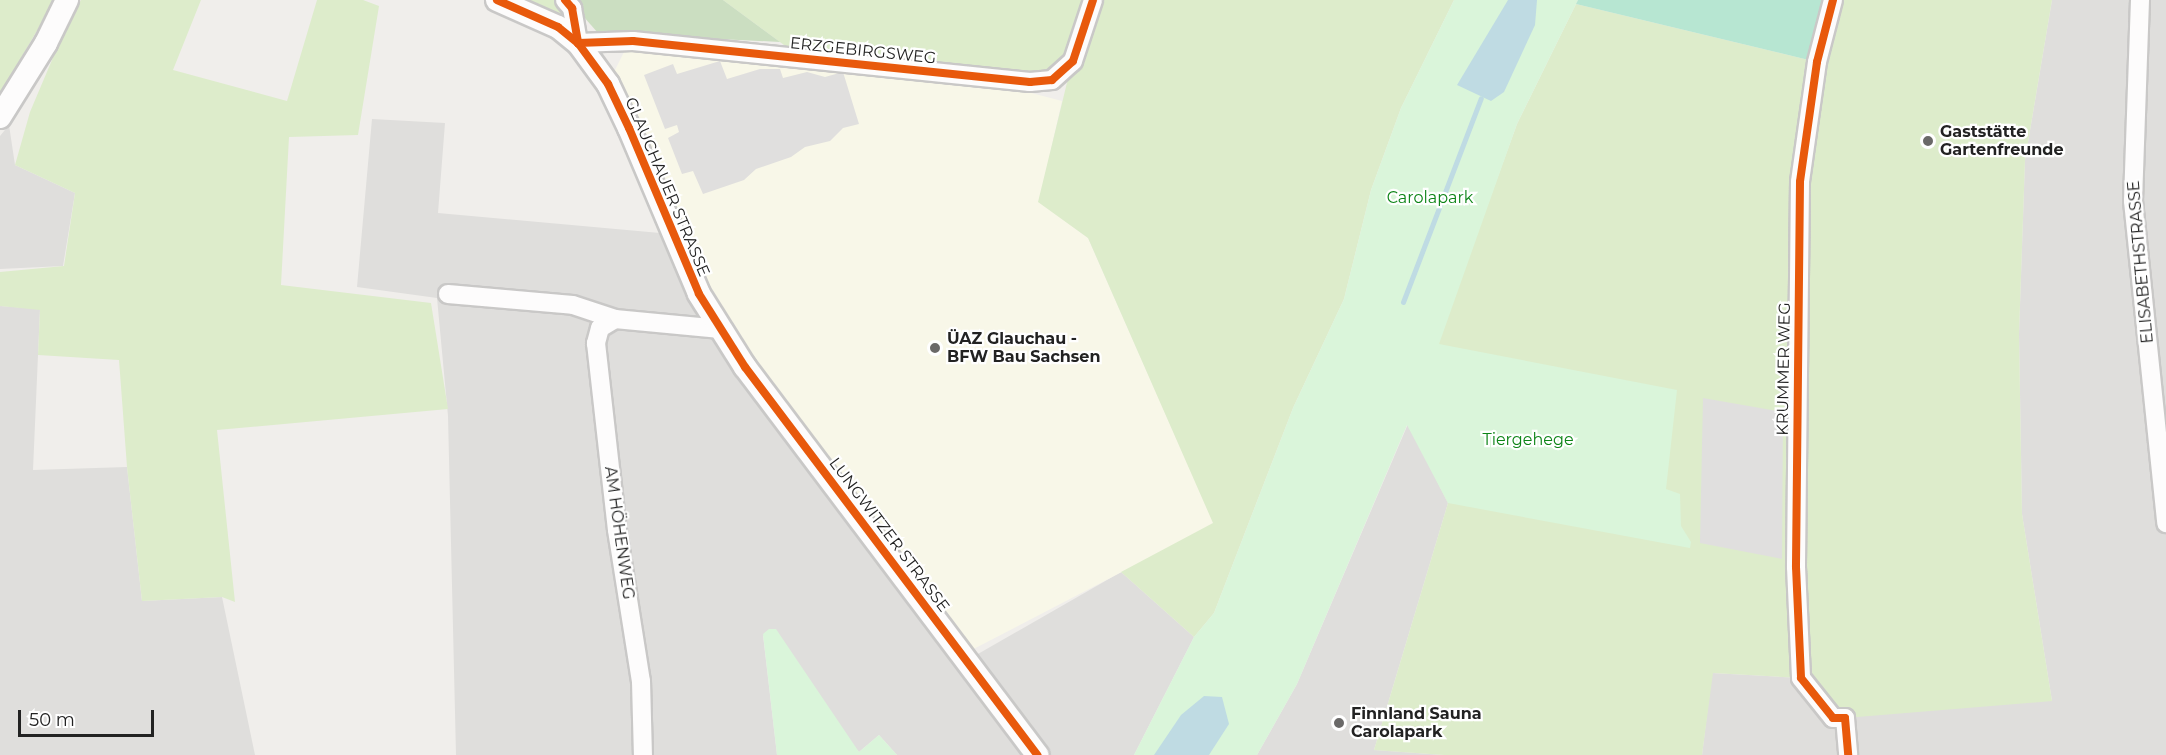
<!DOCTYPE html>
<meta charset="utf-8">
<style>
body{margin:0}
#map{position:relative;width:2166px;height:755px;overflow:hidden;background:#f0eeeb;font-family:Montserrat,sans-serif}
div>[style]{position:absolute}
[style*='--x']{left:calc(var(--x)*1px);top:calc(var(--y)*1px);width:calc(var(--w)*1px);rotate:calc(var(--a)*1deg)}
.residential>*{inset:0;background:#dfdedc}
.education>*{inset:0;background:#f8f7e8}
.grass>*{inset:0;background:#ddeccb}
.forest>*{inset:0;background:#cbdec1}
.park>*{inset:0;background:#daf5da}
.pitch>*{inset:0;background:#b7e6d2}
.parking>*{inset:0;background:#e0dfde}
.water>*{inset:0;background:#bfdbe3}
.stream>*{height:5px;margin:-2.5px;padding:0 2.5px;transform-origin:2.5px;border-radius:2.5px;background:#bfdbe3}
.roads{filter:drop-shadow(2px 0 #c9c8c7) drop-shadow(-2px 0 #c9c8c7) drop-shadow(0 2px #c9c8c7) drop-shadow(0 -2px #c9c8c7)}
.minor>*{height:18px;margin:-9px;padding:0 9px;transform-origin:9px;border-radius:9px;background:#fdfcfc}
.tertiary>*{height:22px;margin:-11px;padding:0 11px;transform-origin:11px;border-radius:11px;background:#fdfcfc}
.cycleway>*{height:8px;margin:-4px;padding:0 4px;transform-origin:4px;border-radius:4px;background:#e8590c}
.dots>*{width:16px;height:16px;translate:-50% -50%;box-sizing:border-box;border:3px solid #fff;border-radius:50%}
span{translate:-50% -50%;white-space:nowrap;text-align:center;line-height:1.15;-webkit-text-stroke:4.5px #fff;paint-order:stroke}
.street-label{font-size:16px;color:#222}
.poi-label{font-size:16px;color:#222;font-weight:700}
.left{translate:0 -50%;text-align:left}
.park-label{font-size:16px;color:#0c8416}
.scale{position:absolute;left:18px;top:710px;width:136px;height:27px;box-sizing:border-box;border:3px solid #222;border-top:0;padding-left:8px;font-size:18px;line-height:21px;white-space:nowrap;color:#222;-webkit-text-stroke:4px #fff;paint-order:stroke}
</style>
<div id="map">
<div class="residential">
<div style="clip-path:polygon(2052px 0,2166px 0,2166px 755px,1702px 755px,1712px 673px,1801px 678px,2052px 701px,2022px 514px,2019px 334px,2025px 160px)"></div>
<div style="clip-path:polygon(372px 119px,445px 123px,438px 213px,660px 233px,687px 298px,957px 666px,1121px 572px,1194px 637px,1134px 755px,897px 755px,879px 735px,859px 752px,763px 635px,777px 755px,456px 755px,448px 416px,437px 298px,357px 287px)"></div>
<div style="clip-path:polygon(9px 125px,15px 165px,75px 193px,63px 266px,0 269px,0 136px)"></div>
<div style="clip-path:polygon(0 306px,40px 309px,33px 470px,127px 467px,142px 601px,222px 597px,255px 755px,0 755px)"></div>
<div style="clip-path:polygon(1408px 424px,1448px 503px,1374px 750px,1444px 755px,1257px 755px,1297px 684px)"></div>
</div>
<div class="education">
<div style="clip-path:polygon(626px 48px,997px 84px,1062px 101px,1039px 202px,1088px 238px,1214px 524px,962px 655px,745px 367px,608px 84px)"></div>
</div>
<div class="grass">
<div style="clip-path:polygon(0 0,55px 0,0 94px)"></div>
<div style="clip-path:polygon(81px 0,201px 0,173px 70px,287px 101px,317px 0,363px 0,379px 6px,358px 135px,289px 137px,281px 285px,431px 303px,448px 409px,217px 430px,235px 602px,222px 597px,142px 601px,127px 467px,119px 360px,38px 355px,40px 310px,0 306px,0 272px,64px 266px,75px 193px,15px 165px,30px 112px,71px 15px)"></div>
<div style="clip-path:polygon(497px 0,565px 0,578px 43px)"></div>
<div style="clip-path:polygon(723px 0,1454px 0,1401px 108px,1371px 190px,1344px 299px,1293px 408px,1214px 613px,1194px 637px,1121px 572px,1213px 523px,1088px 238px,1038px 202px,1072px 62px,1052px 80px,803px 59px)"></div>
<div style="clip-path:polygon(1833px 0,2052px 0,2025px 160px,2019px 334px,2022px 514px,2052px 701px,1845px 718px,1801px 678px,1713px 673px,1702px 755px,1444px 755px,1374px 750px,1448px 503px,1408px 424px,1517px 124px,1576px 4px,1817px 62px)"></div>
</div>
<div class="forest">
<div style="clip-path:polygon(569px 0,723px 0,780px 42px,598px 33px)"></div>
</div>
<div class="park">
<div style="clip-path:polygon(1454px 0,1578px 0,1517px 124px,1439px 344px,1677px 390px,1666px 489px,1680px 494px,1681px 526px,1691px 542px,1690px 548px,1448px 503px,1407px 425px,1297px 684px,1257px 755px,1134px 755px,1194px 637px,1214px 613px,1293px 408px,1344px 299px,1371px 190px,1401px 108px)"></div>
<div style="clip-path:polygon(769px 629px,776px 629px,859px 752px,879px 735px,897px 755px,777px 755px,763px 634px)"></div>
</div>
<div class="pitch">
<div style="clip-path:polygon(1578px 0,1833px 0,1817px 62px,1576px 4px)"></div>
</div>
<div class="parking">
<div style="clip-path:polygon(720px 61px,727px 79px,760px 69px,780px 69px,783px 78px,807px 72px,825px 77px,843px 72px,859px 124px,843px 128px,830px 141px,805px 147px,791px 157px,756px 169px,744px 180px,703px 194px,693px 171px,682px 174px,668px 138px,679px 132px,677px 125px,665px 129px,644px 75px,673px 64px,677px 74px)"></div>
<div style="clip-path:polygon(1703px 398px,1783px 412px,1782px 559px,1700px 543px)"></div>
</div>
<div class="water">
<div style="clip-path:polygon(1508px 0,1537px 0,1535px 25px,1504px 92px,1491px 101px,1457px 85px)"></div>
<div style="clip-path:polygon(1204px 696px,1222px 697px,1229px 724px,1209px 755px,1154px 755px,1181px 715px)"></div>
</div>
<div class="stream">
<div style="--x:1403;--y:302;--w:218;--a:-69.1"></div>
</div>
<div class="roads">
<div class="minor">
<div style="--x:565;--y:0;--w:11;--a:49"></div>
<div style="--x:572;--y:8;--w:36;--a:80"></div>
<div style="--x:578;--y:43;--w:55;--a:-2.1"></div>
<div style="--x:633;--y:41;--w:399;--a:5.9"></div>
<div style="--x:1030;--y:82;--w:22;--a:-5"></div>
<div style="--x:1052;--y:80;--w:28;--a:-42"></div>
<div style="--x:1073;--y:61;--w:64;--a:-71.8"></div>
<div style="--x:1833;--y:0;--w:64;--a:104.5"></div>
<div style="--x:1817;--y:62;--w:121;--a:98.1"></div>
<div style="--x:1800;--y:182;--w:385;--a:90.6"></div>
<div style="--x:1796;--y:567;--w:111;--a:87.4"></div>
<div style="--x:1801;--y:678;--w:51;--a:51.3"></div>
<div style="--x:1833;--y:718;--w:12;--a:0"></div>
<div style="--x:1845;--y:718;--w:37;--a:85"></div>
<div style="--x:2140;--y:0;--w:201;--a:92"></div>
<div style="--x:2133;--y:201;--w:324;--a:84.1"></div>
<div style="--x:448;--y:294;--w:125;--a:5"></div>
<div style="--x:573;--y:305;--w:44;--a:18.4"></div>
<div style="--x:615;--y:319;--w:106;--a:5.4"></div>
<div style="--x:615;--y:319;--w:17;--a:149"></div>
<div style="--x:600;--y:328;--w:16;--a:105"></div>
<div style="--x:596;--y:343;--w:188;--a:83.6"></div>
<div style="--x:617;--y:530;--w:153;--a:81"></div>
<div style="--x:641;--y:681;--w:74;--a:88.5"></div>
</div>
<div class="tertiary">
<div style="--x:497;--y:0;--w:67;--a:23.9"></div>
<div style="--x:558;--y:27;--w:26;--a:39"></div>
<div style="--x:578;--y:43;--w:51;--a:53.8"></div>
<div style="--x:608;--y:84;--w:49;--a:64.5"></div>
<div style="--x:629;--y:128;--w:180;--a:67.1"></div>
<div style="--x:699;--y:294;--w:86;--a:57.8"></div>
<div style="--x:745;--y:367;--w:486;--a:53"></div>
<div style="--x:0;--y:117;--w:87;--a:-58.1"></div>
<div style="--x:46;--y:43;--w:48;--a:-64"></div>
</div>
</div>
<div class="cycleway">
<div style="--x:497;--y:0;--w:67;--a:23.9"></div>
<div style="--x:558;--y:27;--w:26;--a:39"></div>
<div style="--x:578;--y:43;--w:51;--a:53.8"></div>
<div style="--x:608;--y:84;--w:49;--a:64.5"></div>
<div style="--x:629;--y:128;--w:180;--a:67.1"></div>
<div style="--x:699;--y:294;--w:86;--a:57.8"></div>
<div style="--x:745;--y:367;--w:486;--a:53"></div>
<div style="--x:565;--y:0;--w:11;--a:49"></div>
<div style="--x:572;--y:8;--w:36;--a:80"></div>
<div style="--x:578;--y:43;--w:55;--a:-2.1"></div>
<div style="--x:633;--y:41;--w:399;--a:5.9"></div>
<div style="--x:1030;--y:82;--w:22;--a:-5"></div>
<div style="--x:1052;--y:80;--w:28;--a:-42"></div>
<div style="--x:1073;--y:61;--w:64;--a:-71.8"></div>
<div style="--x:1833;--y:0;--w:64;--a:104.5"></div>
<div style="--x:1817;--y:62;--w:121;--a:98.1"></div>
<div style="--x:1800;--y:182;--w:385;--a:90.6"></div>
<div style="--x:1796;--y:567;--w:111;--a:87.4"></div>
<div style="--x:1801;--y:678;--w:51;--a:51.3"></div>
<div style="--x:1833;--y:718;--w:12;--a:0"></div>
<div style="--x:1845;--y:718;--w:37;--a:85"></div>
</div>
<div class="dots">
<div style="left:1928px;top:141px;background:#6a6968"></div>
<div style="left:935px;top:348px;background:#6a6968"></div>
<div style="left:1339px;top:723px;background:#6a6968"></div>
</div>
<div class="street-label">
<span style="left:863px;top:51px;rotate:6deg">ERZGEBIRGSWEG</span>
<span style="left:667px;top:187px;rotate:67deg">GLAUCHAUER STRASSE</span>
<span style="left:2141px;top:262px;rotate:-95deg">ELISABETHSTRASSE</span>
<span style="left:1784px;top:369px;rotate:-89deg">KRUMMER WEG</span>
<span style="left:619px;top:533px;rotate:82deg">AM HÖHENWEG</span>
<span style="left:889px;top:535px;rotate:53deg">LUNGWITZER STRASSE</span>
</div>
<div class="poi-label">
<span class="left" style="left:1940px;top:141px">Gaststätte<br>Gartenfreunde</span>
<span class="left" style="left:947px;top:348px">ÜAZ Glauchau -<br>BFW Bau Sachsen</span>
<span class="left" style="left:1351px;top:723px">Finnland Sauna<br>Carolapark</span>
</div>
<div class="park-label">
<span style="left:1430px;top:198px">Carolapark</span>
<span style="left:1528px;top:440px">Tiergehege</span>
</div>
<div class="scale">50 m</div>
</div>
